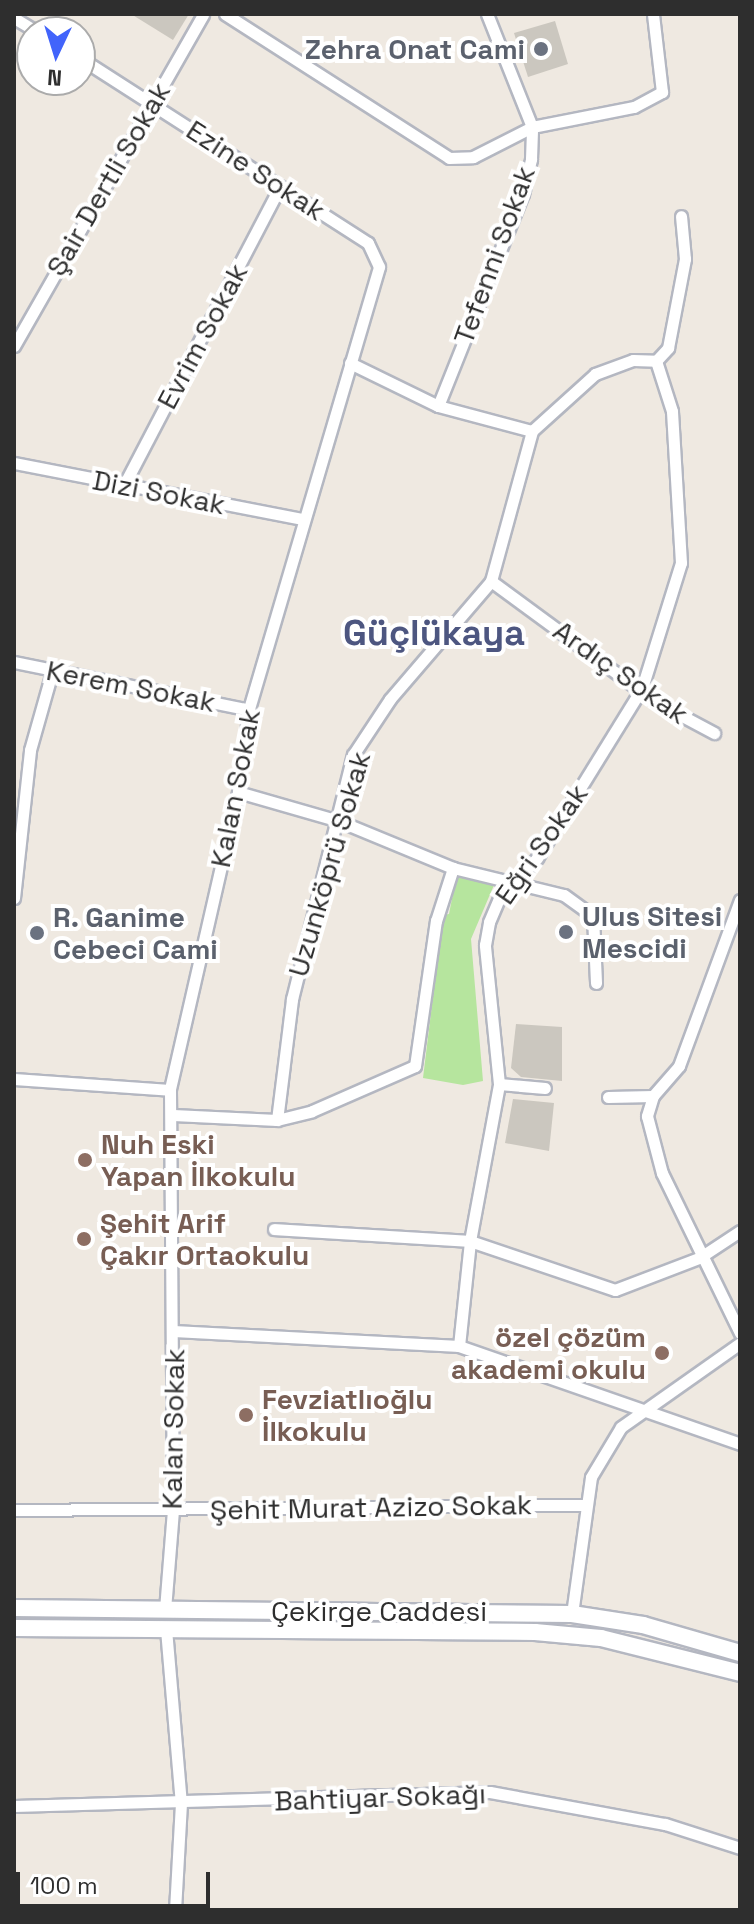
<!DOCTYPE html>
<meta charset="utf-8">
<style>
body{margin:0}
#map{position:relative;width:754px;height:1924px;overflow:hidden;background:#efe9e1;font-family:"Space Grotesk",sans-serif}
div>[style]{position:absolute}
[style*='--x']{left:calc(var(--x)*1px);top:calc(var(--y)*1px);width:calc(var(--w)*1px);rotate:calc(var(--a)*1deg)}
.green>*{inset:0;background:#b6e59e}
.building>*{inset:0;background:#cbc7bf}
.roads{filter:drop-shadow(2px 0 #b4b7c1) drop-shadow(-2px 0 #b4b7c1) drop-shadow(0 2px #b4b7c1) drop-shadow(0 -2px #b4b7c1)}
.minor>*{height:11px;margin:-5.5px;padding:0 5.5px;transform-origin:5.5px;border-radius:5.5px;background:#fff}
.secondary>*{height:16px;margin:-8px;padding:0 8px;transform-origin:8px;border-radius:8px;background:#fff}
.dots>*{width:22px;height:22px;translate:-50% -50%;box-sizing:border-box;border:4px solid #fff;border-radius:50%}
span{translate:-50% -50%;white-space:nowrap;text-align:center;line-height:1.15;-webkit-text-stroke:8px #fff;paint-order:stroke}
.worship-label{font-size:28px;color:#5b616d;font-weight:700}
.right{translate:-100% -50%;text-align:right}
.left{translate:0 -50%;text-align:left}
.street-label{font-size:28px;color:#2e2e2e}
.education-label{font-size:28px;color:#785e54;font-weight:700}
.district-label{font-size:36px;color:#4d5680;font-weight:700}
.frame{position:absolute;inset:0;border:16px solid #2e2e2e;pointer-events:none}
.north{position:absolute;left:16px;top:16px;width:80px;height:80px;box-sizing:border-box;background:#fff;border:2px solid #ababab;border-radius:50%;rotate:184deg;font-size:22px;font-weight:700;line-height:32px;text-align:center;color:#2e2e2e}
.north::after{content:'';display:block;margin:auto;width:28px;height:36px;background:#4264fb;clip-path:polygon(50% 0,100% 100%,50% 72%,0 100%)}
.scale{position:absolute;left:16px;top:1872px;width:194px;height:36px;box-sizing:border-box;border:4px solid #2e2e2e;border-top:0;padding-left:10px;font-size:24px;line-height:28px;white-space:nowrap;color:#2e2e2e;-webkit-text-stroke:6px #fff;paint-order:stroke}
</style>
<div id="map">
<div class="green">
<div style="clip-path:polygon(457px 873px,494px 885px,471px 939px,483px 1081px,463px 1085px,423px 1078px,443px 915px,449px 914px)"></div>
</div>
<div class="building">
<div style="clip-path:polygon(131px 14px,189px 14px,173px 40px)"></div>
<div style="clip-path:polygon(555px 21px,568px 64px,528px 77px,514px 33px)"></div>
<div style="clip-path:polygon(516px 1024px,562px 1027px,562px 1081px,521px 1077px,511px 1068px)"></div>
<div style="clip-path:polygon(513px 1099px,554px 1103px,549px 1151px,505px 1143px)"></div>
</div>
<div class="roads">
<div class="minor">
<div style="--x:225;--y:14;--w:266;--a:32.7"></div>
<div style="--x:449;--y:158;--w:24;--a:-2"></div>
<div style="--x:473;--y:157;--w:66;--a:-27"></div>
<div style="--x:532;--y:127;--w:104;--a:-11.1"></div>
<div style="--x:634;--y:107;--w:32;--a:-28"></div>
<div style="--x:662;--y:92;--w:79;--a:-96.6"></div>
<div style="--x:14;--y:18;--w:27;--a:31"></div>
<div style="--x:80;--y:58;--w:342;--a:32.7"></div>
<div style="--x:368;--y:243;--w:26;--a:65"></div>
<div style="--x:379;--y:267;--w:462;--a:106.4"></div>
<div style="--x:249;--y:710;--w:83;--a:97.6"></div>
<div style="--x:238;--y:792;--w:306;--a:102.9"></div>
<div style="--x:170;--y:1090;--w:420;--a:89.6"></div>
<div style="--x:173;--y:1510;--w:99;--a:94.6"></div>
<div style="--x:14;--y:346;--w:382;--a:-60.3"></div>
<div style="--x:350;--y:363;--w:98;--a:26"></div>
<div style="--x:438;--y:406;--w:97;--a:14.9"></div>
<div style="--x:438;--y:406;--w:228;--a:-68.2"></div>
<div style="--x:523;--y:194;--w:36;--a:-77"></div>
<div style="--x:531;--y:159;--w:32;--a:-88"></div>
<div style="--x:532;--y:127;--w:122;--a:-111.7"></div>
<div style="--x:14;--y:463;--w:294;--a:11"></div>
<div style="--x:124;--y:485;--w:337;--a:-62.4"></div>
<div style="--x:491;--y:581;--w:205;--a:36.3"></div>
<div style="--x:656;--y:702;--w:66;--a:28.1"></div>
<div style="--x:14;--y:662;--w:240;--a:11.5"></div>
<div style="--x:238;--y:792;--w:105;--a:16"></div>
<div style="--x:339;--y:821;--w:123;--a:22.4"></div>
<div style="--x:453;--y:868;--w:114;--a:13.7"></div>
<div style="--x:564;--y:895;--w:36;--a:36"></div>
<div style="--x:593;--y:916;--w:67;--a:87.4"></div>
<div style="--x:14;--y:898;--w:149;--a:-83.8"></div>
<div style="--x:30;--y:750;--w:81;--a:-74.2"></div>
<div style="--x:740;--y:900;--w:177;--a:110.2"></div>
<div style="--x:679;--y:1066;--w:40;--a:131"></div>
<div style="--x:653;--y:1096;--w:21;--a:107"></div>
<div style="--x:647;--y:1116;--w:59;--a:75.3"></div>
<div style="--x:662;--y:1173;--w:178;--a:64"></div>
<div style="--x:14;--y:1079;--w:156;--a:4"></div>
<div style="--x:499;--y:1084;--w:46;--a:5"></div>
<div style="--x:608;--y:1097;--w:45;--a:-1.3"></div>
<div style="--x:173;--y:1115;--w:104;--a:2.8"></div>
<div style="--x:277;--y:1120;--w:36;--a:-14"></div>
<div style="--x:312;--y:1111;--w:112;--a:-23.6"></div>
<div style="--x:415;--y:1066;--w:147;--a:-81.8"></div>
<div style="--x:436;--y:921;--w:56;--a:-72.2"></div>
<div style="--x:277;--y:1120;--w:122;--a:-82.9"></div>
<div style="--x:292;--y:999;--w:252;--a:-76"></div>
<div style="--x:353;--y:755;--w:67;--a:-56.5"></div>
<div style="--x:390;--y:699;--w:155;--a:-49.4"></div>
<div style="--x:491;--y:581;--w:156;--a:-74.7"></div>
<div style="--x:532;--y:431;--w:85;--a:-42.1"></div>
<div style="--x:595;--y:374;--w:40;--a:-20.2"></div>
<div style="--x:633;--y:360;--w:23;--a:2"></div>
<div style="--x:656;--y:361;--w:18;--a:-47"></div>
<div style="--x:668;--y:348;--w:91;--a:-79.2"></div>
<div style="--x:685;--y:259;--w:43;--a:-95.3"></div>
<div style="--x:274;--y:1229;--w:196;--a:3.5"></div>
<div style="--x:470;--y:1241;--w:153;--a:18.7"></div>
<div style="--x:615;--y:1290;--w:90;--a:-20.9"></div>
<div style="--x:699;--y:1258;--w:49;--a:-33.4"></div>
<div style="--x:174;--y:1331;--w:285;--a:3"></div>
<div style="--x:459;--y:1346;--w:298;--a:19.2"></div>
<div style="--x:459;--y:1346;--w:106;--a:-84"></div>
<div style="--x:470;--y:1241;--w:160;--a:-79.5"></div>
<div style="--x:499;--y:1084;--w:140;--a:-95.8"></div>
<div style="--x:485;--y:945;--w:23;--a:-80"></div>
<div style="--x:489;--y:922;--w:25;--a:-67"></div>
<div style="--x:499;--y:899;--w:56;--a:-47.2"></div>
<div style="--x:537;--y:858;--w:200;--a:-58.3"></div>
<div style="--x:642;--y:688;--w:131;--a:-72.7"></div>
<div style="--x:681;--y:563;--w:152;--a:-93.4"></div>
<div style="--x:672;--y:411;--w:52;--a:-107.7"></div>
<div style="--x:14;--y:1510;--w:569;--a:-0.5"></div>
<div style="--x:572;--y:1614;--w:138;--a:-82.1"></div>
<div style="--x:591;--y:1477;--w:58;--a:-59"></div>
<div style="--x:621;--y:1427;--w:146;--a:-35.2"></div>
<div style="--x:166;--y:1629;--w:175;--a:85.1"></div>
<div style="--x:181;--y:1803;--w:107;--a:93.2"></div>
<div style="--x:14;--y:1806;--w:476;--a:-1.7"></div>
<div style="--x:490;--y:1792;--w:178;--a:10.4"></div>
<div style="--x:665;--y:1824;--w:79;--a:17.7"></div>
</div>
<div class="secondary">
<div style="--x:14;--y:1608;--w:558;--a:0.62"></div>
<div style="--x:572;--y:1614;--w:72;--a:8.8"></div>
<div style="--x:643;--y:1625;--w:101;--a:16.1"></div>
<div style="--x:14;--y:1628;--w:521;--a:0.44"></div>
<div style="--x:535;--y:1632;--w:66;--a:5.2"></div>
<div style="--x:601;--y:1638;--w:143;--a:14.1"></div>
</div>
</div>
<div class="dots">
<div style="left:541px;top:49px;background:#6b7280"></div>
<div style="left:566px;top:932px;background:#6b7280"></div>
<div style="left:37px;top:933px;background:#6b7280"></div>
<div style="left:85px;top:1160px;background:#8d6e63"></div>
<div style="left:84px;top:1239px;background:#8d6e63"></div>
<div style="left:662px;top:1353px;background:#8d6e63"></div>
<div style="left:246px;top:1415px;background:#8d6e63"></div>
</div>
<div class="worship-label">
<span class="right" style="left:525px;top:49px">Zehra Onat Cami</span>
<span class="left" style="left:582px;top:932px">Ulus Sitesi<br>Mescidi</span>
<span class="left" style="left:53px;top:933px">R. Ganime<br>Cebeci Cami</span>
</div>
<div class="street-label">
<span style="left:256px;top:170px;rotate:33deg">Ezine Sokak</span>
<span style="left:108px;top:179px;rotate:-60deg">Şair Dertli Sokak</span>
<span style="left:494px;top:255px;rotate:-70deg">Tefenni Sokak</span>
<span style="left:202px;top:336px;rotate:-62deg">Evrim Sokak</span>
<span style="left:159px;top:492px;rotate:11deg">Dizi Sokak</span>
<span style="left:621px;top:672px;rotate:35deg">Ardıç Sokak</span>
<span style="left:131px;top:686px;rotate:11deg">Kerem Sokak</span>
<span style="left:235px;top:788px;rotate:-79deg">Kalan Sokak</span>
<span style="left:541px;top:844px;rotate:-55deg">Eğri Sokak</span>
<span style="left:329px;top:864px;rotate:-74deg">Uzunköprü Sokak</span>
<span style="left:173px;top:1429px;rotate:-89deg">Kalan Sokak</span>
<span style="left:371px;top:1507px;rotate:-1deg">Şehit Murat Azizo Sokak</span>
<span style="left:379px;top:1611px">Çekirge Caddesi</span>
<span style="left:380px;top:1797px;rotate:-2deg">Bahtiyar Sokağı</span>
</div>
<div class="education-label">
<span class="left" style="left:101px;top:1160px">Nuh Eski<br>Yapan İlkokulu</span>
<span class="left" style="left:100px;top:1239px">Şehit Arif<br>Çakır Ortaokulu</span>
<span class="right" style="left:646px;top:1353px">özel çözüm<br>akademi okulu</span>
<span class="left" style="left:262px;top:1415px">Fevziatlıoğlu<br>İlkokulu</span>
</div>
<div class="district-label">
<span style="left:434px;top:634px">Güçlükaya</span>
</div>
<div class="frame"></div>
<div class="north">N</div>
<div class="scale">100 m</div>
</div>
